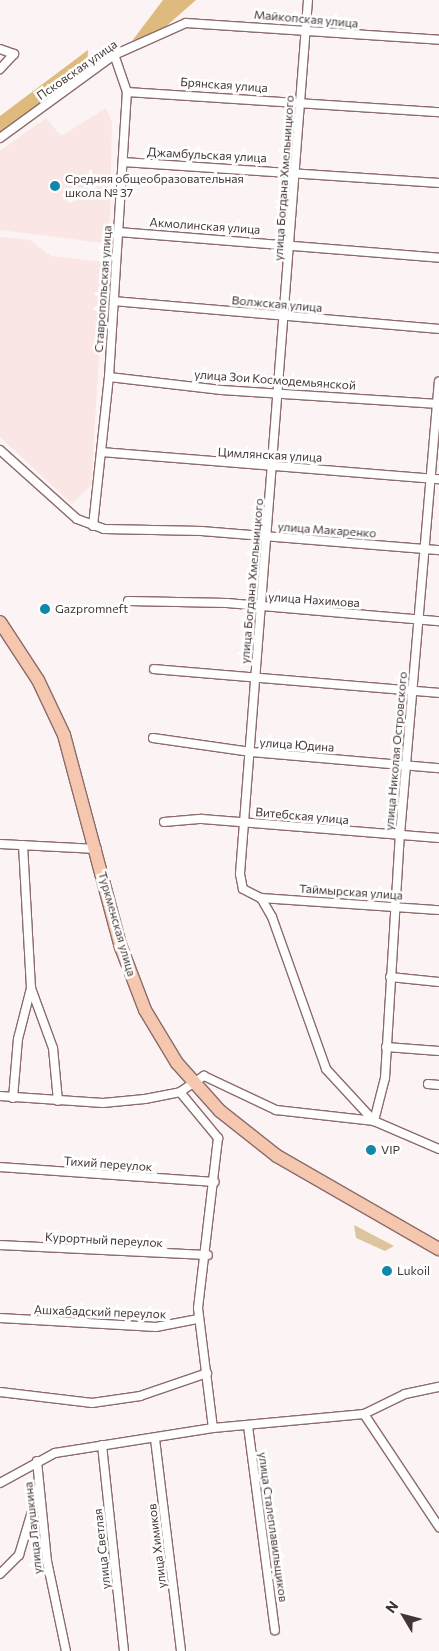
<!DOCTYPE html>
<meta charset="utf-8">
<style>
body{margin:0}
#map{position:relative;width:439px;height:1651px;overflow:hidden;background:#fcf4f4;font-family:Commissioner,sans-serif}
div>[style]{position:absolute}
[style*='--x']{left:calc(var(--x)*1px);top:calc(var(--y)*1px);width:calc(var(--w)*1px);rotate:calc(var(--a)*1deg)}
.built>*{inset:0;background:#f9e6e5}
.green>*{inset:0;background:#dcc59e}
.forest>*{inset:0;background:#deba7e}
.roads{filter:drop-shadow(1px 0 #8d6b6b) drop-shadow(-1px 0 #8d6b6b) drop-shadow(0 1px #8d6b6b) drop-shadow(0 -1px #8d6b6b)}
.minor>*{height:8px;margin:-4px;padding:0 4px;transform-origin:4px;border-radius:4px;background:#fff}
.primary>*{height:12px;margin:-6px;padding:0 6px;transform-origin:6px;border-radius:6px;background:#f5c7af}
.dots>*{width:14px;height:14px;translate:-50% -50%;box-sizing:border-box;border:2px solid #fff;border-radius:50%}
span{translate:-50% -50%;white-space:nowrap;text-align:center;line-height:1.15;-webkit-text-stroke:5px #fff;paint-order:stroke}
.street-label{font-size:12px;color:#443535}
.poi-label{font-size:12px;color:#443535}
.left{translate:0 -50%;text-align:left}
.north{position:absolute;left:379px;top:1591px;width:50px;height:50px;-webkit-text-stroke:4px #fff;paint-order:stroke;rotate:307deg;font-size:14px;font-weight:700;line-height:20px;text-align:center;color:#443535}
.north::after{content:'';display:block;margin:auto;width:18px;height:22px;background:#443535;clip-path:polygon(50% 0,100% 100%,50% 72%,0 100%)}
</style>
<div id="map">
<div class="built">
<div style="clip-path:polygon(106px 108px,112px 122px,110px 220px,103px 243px,0 230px,0 151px,46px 118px,61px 136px)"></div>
<div style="clip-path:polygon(0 237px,30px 240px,51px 256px,105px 262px,91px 485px,72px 504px,0 437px)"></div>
</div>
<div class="green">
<div style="clip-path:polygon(354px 1225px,394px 1246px,385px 1251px,356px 1238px)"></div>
</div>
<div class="forest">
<div style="clip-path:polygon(163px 0,196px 0,163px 29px,132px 41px)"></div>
<div style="clip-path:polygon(88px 50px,87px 67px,0 134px,0 116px)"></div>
</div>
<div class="roads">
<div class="minor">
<div style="--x:308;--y:0;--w:877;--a:94.45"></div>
<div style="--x:240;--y:874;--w:15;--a:79"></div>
<div style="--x:243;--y:889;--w:20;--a:27"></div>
<div style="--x:261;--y:898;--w:22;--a:60"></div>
<div style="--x:272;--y:917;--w:161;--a:70.4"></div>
<div style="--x:326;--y:1069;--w:71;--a:47.3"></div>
<div style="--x:0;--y:49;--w:15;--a:20"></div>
<div style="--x:14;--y:54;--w:21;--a:133"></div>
<div style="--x:127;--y:92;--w:313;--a:3.7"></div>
<div style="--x:0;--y:138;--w:141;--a:-36.1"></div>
<div style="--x:114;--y:55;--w:79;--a:-24"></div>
<div style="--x:186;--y:23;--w:254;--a:3.8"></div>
<div style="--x:123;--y:162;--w:317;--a:3.8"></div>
<div style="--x:119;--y:232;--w:321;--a:4.6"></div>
<div style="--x:114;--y:301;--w:326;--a:4.9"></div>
<div style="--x:109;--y:377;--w:113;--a:6.6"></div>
<div style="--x:221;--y:390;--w:218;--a:3.7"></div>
<div style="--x:0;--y:450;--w:103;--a:41.9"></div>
<div style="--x:77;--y:519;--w:29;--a:20"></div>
<div style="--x:104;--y:529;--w:98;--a:1.2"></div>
<div style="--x:202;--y:531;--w:238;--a:4.6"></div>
<div style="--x:101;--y:452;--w:339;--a:4.6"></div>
<div style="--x:93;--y:526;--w:150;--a:-83.9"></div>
<div style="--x:109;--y:377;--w:286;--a:-86.4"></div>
<div style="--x:127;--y:92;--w:39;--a:-109"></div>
<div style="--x:128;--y:601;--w:99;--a:1.2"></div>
<div style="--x:227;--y:603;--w:213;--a:4.9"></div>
<div style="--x:154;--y:669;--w:286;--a:4.8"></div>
<div style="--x:153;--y:738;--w:99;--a:8.1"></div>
<div style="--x:251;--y:752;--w:189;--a:4.9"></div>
<div style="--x:164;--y:822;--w:38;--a:-5"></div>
<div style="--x:202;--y:819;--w:238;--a:4.6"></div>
<div style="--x:0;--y:844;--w:97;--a:3"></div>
<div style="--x:23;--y:845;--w:143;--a:86.8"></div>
<div style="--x:31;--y:988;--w:64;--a:69.9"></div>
<div style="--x:53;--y:1048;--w:53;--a:84.6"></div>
<div style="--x:261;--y:898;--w:178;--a:3.9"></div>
<div style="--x:390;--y:977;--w:49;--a:5.8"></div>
<div style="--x:386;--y:1047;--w:53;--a:4.3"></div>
<div style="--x:428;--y:1084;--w:11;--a:5"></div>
<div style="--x:180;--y:1092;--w:60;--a:50.4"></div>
<div style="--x:218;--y:1138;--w:171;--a:96.7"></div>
<div style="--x:198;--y:1308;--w:121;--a:82.9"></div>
<div style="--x:0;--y:1096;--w:103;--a:3.9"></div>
<div style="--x:103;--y:1103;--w:42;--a:-5.4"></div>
<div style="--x:145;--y:1099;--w:36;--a:-11"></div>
<div style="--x:180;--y:1092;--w:29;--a:-34"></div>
<div style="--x:204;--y:1076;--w:80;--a:25.3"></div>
<div style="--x:276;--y:1110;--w:99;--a:6.4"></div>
<div style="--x:374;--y:1121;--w:71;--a:23.3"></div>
<div style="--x:13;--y:1098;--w:59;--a:-85.2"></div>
<div style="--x:18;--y:1039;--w:53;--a:-75.7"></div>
<div style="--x:374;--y:1121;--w:44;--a:-75.7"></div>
<div style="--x:385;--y:1078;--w:243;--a:-86.5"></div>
<div style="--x:400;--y:835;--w:455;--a:-85.1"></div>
<div style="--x:0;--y:1167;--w:215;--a:4"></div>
<div style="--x:0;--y:1245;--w:208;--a:2.8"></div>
<div style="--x:0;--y:1318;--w:156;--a:3.3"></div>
<div style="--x:156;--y:1327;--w:43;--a:-10.8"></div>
<div style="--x:0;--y:1392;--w:93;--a:6.8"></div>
<div style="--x:92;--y:1403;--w:49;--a:-8.3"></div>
<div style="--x:140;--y:1396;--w:71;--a:-18.9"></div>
<div style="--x:364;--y:1414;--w:136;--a:56.4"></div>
<div style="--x:248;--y:1426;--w:206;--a:82.5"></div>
<div style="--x:155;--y:1439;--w:214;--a:83"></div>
<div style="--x:102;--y:1445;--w:207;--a:83.9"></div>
<div style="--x:37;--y:1461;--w:100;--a:84.3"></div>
<div style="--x:47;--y:1561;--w:92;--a:78.1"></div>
<div style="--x:0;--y:1483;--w:63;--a:-28.6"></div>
<div style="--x:55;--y:1453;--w:160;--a:-9"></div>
<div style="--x:213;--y:1428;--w:152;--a:-5.3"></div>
<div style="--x:364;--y:1414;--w:46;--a:-26"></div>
<div style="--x:405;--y:1394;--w:35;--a:-12"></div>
<div style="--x:0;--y:1574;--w:27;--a:-45"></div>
<div style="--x:19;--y:1555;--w:70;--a:-73.4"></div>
</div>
<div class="primary">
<div style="--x:0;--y:622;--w:69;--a:56.8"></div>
<div style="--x:38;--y:680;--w:61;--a:64.7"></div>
<div style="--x:64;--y:735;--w:220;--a:75"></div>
<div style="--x:121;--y:947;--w:67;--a:69.1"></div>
<div style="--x:145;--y:1010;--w:62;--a:58.9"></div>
<div style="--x:177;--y:1063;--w:64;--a:48.1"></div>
<div style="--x:220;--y:1111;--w:73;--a:38.3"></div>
<div style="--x:277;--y:1156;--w:187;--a:29.9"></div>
</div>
</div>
<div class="dots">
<div style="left:55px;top:186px;background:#0f88ac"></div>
<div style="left:45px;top:609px;background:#0f88ac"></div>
<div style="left:371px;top:1150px;background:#0f88ac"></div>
<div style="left:387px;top:1271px;background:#0f88ac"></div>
</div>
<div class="street-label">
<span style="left:306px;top:19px;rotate:5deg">Майкопская улица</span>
<span style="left:77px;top:70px;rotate:-35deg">Псковская улица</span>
<span style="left:224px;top:85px;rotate:4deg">Брянская улица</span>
<span style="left:207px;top:155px;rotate:3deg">Джамбульская улица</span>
<span style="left:284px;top:178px;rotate:-86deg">улица Богдана Хмельницкого</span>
<span style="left:205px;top:226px;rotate:4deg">Акмолинская улица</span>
<span style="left:103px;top:289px;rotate:-86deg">Ставропольская улица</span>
<span style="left:277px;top:304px;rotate:5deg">Волжская улица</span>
<span style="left:275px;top:380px;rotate:4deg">улица Зои Космодемьянской</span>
<span style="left:270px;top:455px;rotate:3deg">Цимлянская улица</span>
<span style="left:327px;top:530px;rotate:4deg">улица Макаренко</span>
<span style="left:252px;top:581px;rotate:-85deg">улица Богдана Хмельницкого</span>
<span style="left:314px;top:600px;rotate:4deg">улица Нахимова</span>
<span style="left:297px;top:745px;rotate:4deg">улица Юдина</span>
<span style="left:396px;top:751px;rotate:-85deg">улица Николая Островского</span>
<span style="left:302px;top:816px;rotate:5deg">Витебская улица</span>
<span style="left:351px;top:892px;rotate:4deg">Таймырская улица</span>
<span style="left:117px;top:924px;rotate:74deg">Туркменская улица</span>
<span style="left:108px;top:1164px;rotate:4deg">Тихий переулок</span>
<span style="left:104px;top:1240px;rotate:3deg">Курортный переулок</span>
<span style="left:100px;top:1312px;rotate:2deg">Ашхабадский переулок</span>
<span style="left:273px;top:1527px;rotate:82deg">улица Сталеплавильщиков</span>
<span style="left:33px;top:1528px;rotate:-96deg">улица Лаушкина</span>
<span style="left:157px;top:1546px;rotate:-97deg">улица Химиков</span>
<span style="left:102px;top:1549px;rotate:-96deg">улица Светлая</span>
</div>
<div class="poi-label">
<span class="left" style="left:65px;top:186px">Средняя общеобразовательная<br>школа № 37</span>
<span class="left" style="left:55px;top:609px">Gazpromneft</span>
<span class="left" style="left:381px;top:1150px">VIP</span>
<span class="left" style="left:397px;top:1271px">Lukoil</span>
</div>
<div class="north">N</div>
</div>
